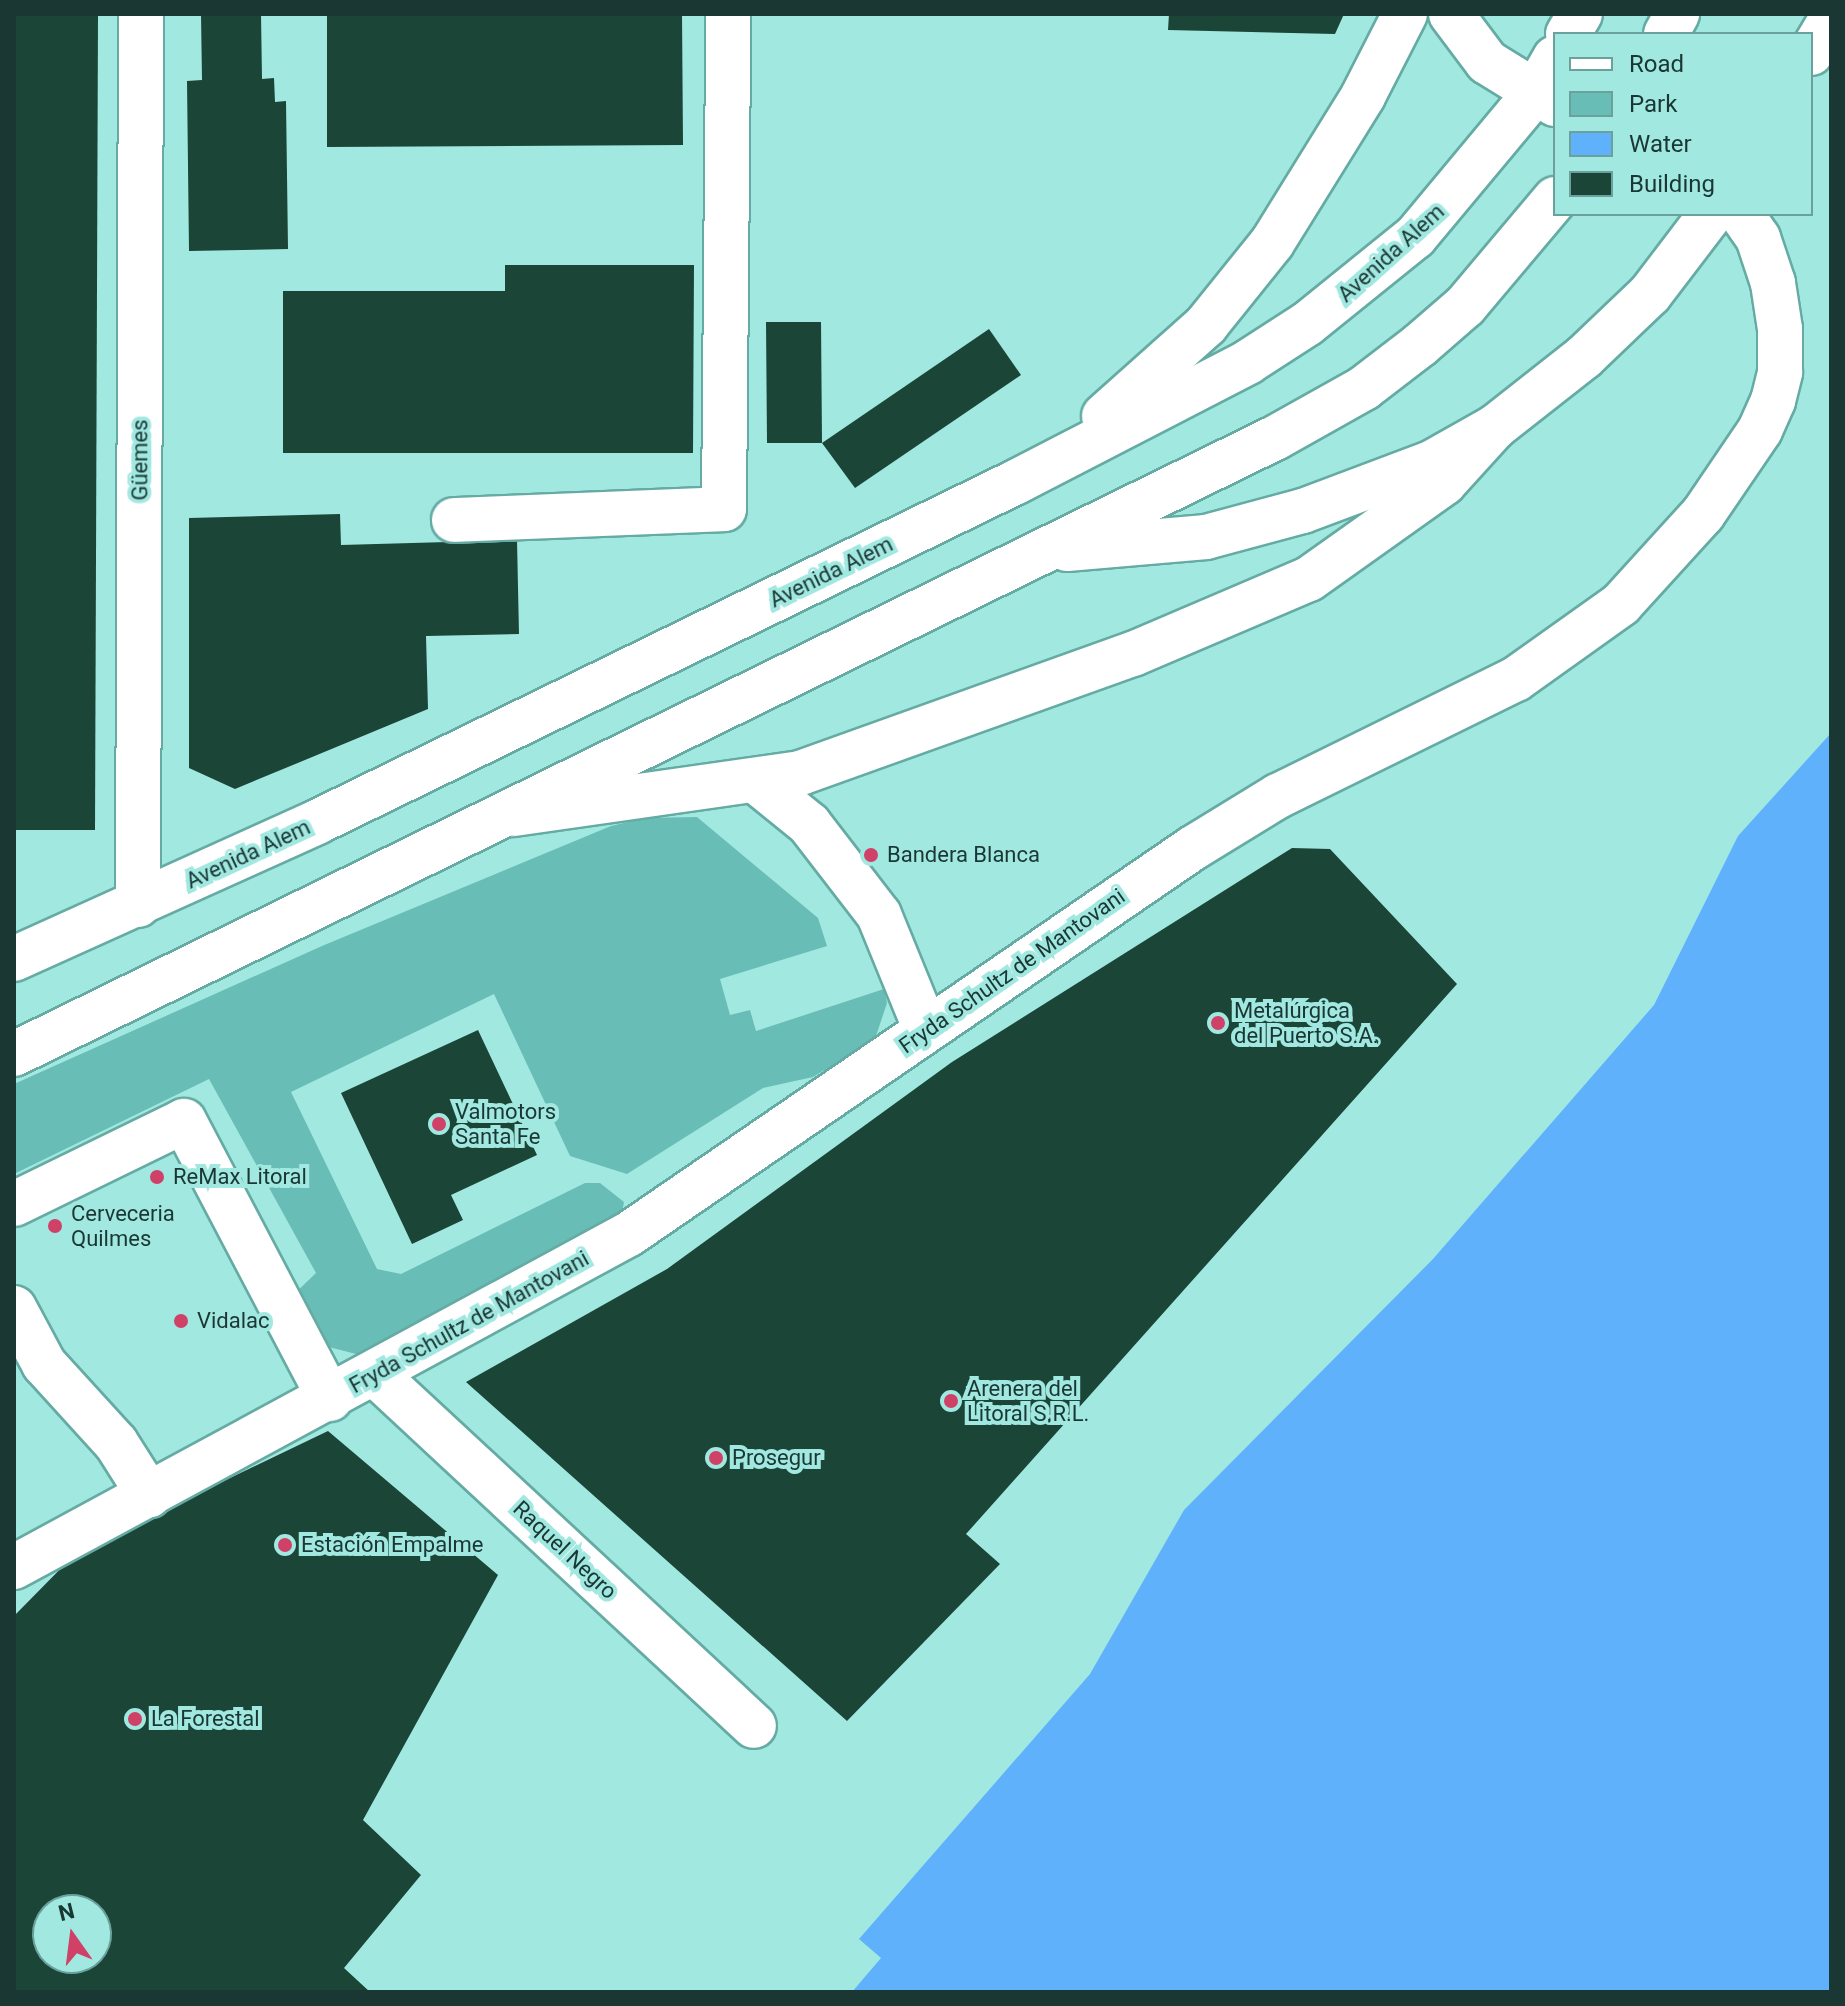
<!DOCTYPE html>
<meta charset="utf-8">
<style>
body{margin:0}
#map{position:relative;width:1845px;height:2006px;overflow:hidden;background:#a1e8e1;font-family:Roboto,sans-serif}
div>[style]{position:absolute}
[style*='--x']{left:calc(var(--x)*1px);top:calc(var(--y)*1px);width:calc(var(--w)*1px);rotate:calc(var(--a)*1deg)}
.green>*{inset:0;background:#68beb6}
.water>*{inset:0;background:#60b1fb}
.building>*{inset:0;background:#1b4537}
.roads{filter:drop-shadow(2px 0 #65aba4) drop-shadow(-2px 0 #65aba4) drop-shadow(0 2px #65aba4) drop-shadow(0 -2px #65aba4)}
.minor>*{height:44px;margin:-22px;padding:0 22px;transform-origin:22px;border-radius:22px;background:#fff}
.highway>*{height:44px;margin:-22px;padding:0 22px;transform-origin:22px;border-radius:22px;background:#fff}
.dots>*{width:22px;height:22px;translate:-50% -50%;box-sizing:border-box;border:4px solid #a1e8e1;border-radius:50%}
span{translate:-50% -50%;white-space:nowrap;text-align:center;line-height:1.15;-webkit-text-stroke:8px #a1e8e1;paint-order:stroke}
.street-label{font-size:22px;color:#1a3734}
.poi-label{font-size:22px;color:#1a3734}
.left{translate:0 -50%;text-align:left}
.frame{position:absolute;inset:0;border:16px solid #1a3734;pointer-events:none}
.legend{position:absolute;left:1553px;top:32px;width:260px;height:184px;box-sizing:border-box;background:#a1e8e1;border:2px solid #6ba19c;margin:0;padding:10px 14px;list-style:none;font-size:24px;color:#1a3734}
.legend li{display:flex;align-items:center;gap:16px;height:40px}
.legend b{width:40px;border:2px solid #6ba19c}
.north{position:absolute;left:32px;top:1894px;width:80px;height:80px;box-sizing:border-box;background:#a1e8e1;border:2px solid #6ba19c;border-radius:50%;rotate:346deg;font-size:22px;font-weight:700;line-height:32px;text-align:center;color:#1a3734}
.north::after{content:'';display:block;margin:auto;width:28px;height:36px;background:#d04168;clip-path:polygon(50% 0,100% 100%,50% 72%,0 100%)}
</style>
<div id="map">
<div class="green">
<div style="clip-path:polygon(697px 817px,818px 918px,827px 946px,720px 979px,730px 1015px,750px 1010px,756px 1031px,884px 989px,887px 1003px,875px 1039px,813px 1077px,763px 1088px,627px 1174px,570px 1156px,494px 994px,291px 1092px,377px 1269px,401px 1274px,585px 1183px,600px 1183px,624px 1202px,622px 1213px,364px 1356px,317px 1344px,289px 1299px,316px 1273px,209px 1079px,14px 1174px,14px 1084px,322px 946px,611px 826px,645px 818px)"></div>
</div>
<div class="water">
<div style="clip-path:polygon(1831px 733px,1831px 1992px,852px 1992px,881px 1958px,859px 1939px,1090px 1674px,1184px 1510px,1433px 1259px,1654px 1005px,1738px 836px)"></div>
</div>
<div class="building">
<div style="clip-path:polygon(14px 14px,98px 14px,95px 830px,14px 830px)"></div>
<div style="clip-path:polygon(201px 14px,261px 14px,262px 79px,274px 78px,275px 102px,286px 101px,288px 249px,189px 251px,187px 81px,202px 80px)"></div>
<div style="clip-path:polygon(327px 14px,682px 14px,683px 145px,327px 147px)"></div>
<div style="clip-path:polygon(1169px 14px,1344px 14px,1335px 34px,1168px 30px)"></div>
<div style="clip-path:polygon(505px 265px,694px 265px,693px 453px,283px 453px,283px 291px,505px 291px)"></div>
<div style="clip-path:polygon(766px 322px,821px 322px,822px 443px,767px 443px)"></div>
<div style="clip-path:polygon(989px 329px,1021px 375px,855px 488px,822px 443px)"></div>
<div style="clip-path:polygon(340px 514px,341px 545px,517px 540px,519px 634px,426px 636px,428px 709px,235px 789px,189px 768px,189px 518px)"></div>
<div style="clip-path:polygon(1292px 848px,1330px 849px,1457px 984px,966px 1534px,1000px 1564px,847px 1721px,466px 1382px,667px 1269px,952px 1062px)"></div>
<div style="clip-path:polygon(478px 1030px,537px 1155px,451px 1195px,463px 1220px,412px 1244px,341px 1093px)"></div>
<div style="clip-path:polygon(evenodd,328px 1431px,498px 1575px,363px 1820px,421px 1875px,344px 1968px,370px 1992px,14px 1992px,14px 1616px,78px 1551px,328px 1431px,48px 1910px,96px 1910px,96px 1958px,48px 1958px,48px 1910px)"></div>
</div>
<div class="roads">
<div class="minor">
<div style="--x:1451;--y:14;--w:60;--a:53.1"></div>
<div style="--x:1487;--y:62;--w:80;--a:31.7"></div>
<div style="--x:1811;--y:53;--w:39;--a:-59"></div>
<div style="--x:454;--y:520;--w:270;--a:-2.3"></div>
<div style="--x:724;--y:509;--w:495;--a:-89.5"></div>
<div style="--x:757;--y:782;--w:67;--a:38.9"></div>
<div style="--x:809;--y:824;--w:115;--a:52.4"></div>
<div style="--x:879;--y:915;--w:124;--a:67.8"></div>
<div style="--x:513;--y:814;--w:290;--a:-8.1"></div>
<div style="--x:800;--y:773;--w:354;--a:-19.7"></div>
<div style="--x:1133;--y:654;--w:191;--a:-23.1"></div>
<div style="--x:1309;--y:579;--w:166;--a:-35.4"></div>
<div style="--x:1444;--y:483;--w:76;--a:-47.7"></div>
<div style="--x:1495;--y:427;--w:113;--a:-38.2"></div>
<div style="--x:1584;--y:357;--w:91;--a:-43.7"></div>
<div style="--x:1650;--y:294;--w:101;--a:-52.7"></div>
<div style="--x:138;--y:905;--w:891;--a:-89.81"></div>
<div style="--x:14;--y:1204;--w:189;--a:-26"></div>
<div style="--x:184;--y:1121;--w:314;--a:62.3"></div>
<div style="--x:14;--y:1308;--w:64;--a:61.8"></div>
<div style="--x:44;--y:1364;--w:107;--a:47.7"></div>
<div style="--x:116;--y:1443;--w:62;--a:57.6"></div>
<div style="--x:375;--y:1374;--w:517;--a:42.88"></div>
<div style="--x:14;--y:1567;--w:699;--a:-28.43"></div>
<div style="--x:629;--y:1234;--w:683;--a:-34.39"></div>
<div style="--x:1193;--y:848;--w:100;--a:-31.5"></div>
<div style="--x:1278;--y:796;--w:265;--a:-26.2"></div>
<div style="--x:1516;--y:679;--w:129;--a:-35.5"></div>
<div style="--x:1621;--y:604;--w:122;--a:-47.7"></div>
<div style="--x:1703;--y:514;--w:102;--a:-55.8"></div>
<div style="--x:1760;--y:430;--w:32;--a:-66"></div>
<div style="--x:1773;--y:401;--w:30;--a:-76"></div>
<div style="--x:1780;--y:372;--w:43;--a:-90"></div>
<div style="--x:1780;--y:329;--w:47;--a:-98.7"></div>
<div style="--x:1773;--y:283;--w:47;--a:-108.4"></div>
<div style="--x:1758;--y:238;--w:29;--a:-125"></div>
</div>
<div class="highway">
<div style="--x:1568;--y:34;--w:23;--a:-59"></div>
<div style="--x:1666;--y:34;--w:23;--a:-61"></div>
<div style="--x:1104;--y:416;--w:137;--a:-41.7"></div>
<div style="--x:1206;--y:325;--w:105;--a:-51.2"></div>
<div style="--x:1272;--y:243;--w:173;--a:-58.2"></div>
<div style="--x:1363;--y:96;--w:92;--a:-62.9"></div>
<div style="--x:1067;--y:549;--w:140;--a:-4.9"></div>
<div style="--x:1206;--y:537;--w:100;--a:-15"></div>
<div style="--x:1303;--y:511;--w:137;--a:-20.6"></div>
<div style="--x:1431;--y:463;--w:73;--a:-29.4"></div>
<div style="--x:14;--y:959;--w:333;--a:-24.3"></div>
<div style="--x:317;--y:822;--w:777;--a:-25.94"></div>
<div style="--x:1016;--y:482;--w:261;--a:-27.3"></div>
<div style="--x:1248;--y:362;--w:70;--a:-32.8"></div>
<div style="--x:1307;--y:324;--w:139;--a:-38.9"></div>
<div style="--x:1415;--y:237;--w:187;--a:-50.2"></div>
<div style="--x:1535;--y:93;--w:40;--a:-60.3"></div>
<div style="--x:14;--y:1054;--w:1403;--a:-26.04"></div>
<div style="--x:1275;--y:438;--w:102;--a:-29.3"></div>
<div style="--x:1364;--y:388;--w:71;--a:-37.5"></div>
<div style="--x:1420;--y:345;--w:60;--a:-40.9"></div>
<div style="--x:1465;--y:306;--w:140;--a:-49.9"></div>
</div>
</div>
<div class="dots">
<div style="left:871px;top:855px;background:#d04168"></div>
<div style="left:1218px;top:1023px;background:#d04168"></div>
<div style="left:439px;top:1124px;background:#d04168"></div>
<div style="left:157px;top:1177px;background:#d04168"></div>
<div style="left:55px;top:1226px;background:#d04168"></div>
<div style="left:181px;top:1321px;background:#d04168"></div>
<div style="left:951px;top:1401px;background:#d04168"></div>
<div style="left:716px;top:1458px;background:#d04168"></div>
<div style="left:285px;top:1545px;background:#d04168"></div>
<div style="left:135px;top:1719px;background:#d04168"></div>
</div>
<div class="street-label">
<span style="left:1391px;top:253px;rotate:-42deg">Avenida Alem</span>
<span style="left:140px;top:460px;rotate:-90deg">Güemes</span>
<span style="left:831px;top:572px;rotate:-26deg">Avenida Alem</span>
<span style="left:248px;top:854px;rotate:-25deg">Avenida Alem</span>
<span style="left:1012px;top:971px;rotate:-35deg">Fryda Schultz de Mantovani</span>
<span style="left:469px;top:1322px;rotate:-29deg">Fryda Schultz de Mantovani</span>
<span style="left:565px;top:1550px;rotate:43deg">Raquel Negro</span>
</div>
<div class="poi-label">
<span class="left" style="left:887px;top:855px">Bandera Blanca</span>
<span class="left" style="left:1234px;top:1023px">Metalúrgica<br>del Puerto S.A.</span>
<span class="left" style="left:455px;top:1124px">Valmotors<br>Santa Fe</span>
<span class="left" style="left:173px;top:1177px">ReMax Litoral</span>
<span class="left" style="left:71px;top:1226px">Cerveceria<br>Quilmes</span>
<span class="left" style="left:197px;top:1321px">Vidalac</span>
<span class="left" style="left:967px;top:1401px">Arenera del<br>Litoral S.R.L.</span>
<span class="left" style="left:732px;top:1458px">Prosegur</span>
<span class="left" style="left:301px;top:1545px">Estación Empalme</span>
<span class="left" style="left:151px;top:1719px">La Forestal</span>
</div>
<div class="frame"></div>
<ul class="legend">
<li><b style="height:10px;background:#fff"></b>Road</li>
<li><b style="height:22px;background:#68beb6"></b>Park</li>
<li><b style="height:22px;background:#60b1fb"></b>Water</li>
<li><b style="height:22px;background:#1b4537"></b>Building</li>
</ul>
<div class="north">N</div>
</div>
